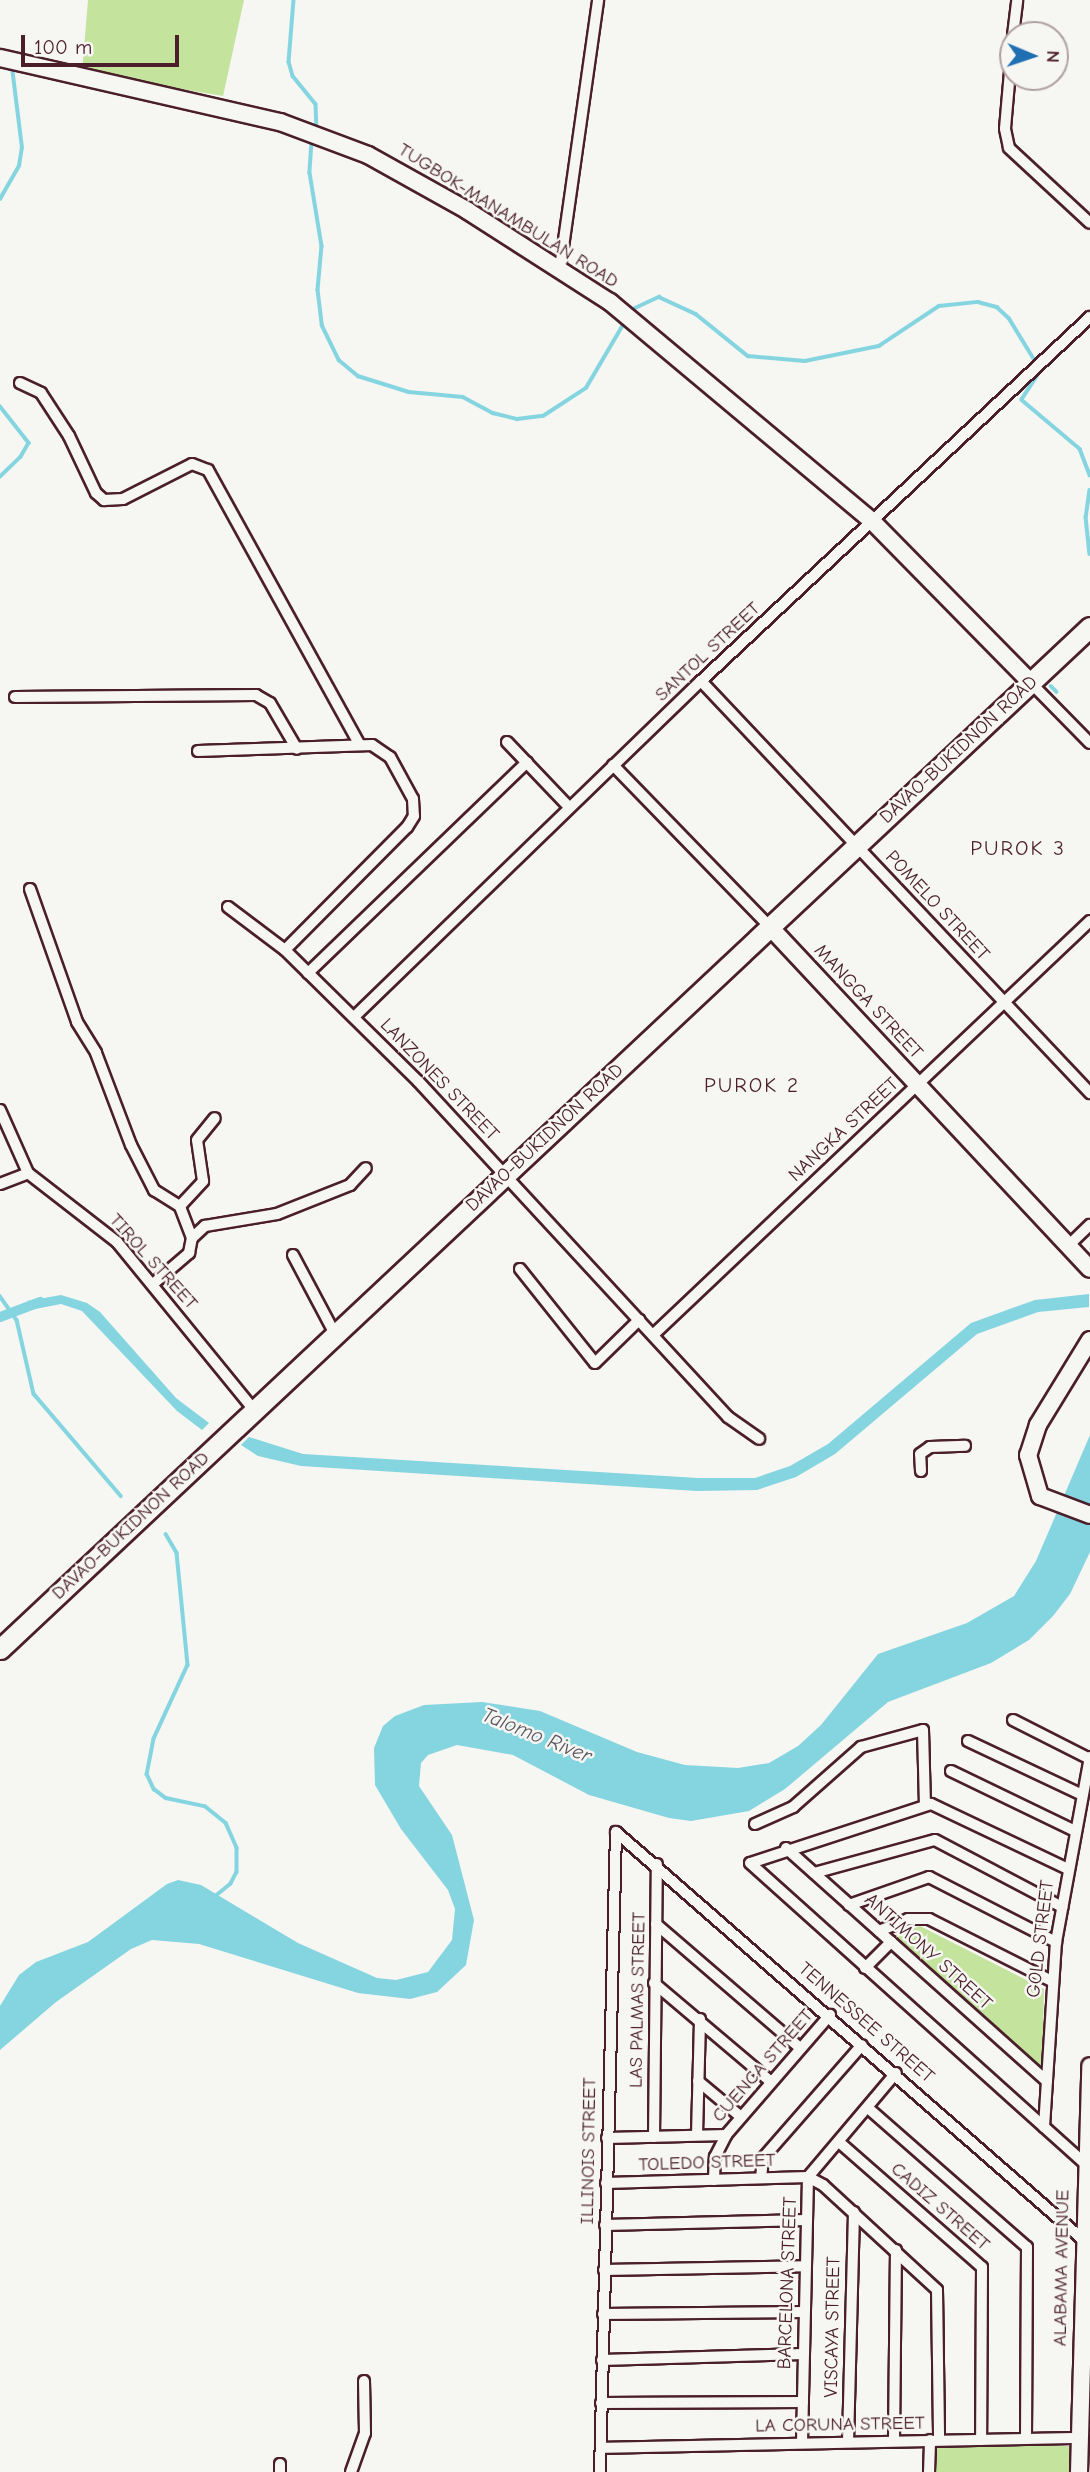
<!DOCTYPE html>
<style>
body{margin:0}
#map{position:relative;width:1090px;height:2472px;overflow:hidden;background:#f6f6f2;font-family:"Comic Neue",sans-serif}
div>[style]{position:absolute}
[style*='--x']{left:calc(var(--x)*1px);top:calc(var(--y)*1px);width:calc(var(--w)*1px);rotate:calc(var(--a)*1deg)}
.green>*{inset:0;background:#c4e49d}
.water>*{inset:0;background:#85d5e0}
.stream>*{height:3.5px;margin:-1.75px;padding:0 1.75px;transform-origin:1.75px;border-radius:1.75px;background:#85d5e0}
.canal>*{height:10px;margin:-5px;padding:0 5px;transform-origin:5px;border-radius:5px;background:#85d5e0}
.roads{filter:drop-shadow(2px 0 #4a1f2b) drop-shadow(-2px 0 #4a1f2b) drop-shadow(0 2px #4a1f2b) drop-shadow(0 -2px #4a1f2b)}
.street>*{height:10px;margin:-5px;padding:0 5px;transform-origin:5px;border-radius:5px;background:#f6f6f2}
.secondary>*{height:16px;margin:-8px;padding:0 8px;transform-origin:8px;border-radius:8px;background:#f6f6f2}
.highway>*{height:19px;margin:-9.5px;padding:0 9.5px;transform-origin:9.5px;border-radius:9.5px;background:#f6f6f2}
span{translate:-50% -50%;white-space:nowrap;text-align:center;line-height:1.15;-webkit-text-stroke:5px #f6f6f2;paint-order:stroke}
.street-label{font-size:19px;color:#4a1f2b}
.neighbourhood-label{font-size:21px;color:#4a1f2b;letter-spacing:2px}
.water-label{font-size:21px;color:#5c5661;font-style:italic}
.north{position:absolute;left:999px;top:21px;width:70px;height:70px;box-sizing:border-box;background:#f6f6f2;border:2px solid #b1a0a2;border-radius:50%;rotate:92deg;font-size:19px;font-weight:700;line-height:28px;text-align:center;color:#4a1f2b}
.north::after{content:'';display:block;margin:auto;width:24px;height:32px;background:#1f6fb2;clip-path:polygon(50% 0,100% 100%,50% 72%,0 100%)}
.scale{position:absolute;left:21px;top:35px;width:158px;height:32px;box-sizing:border-box;border:4px solid #4a1f2b;border-top:0;padding-left:9px;font-size:21px;line-height:24px;white-space:nowrap;color:#4a1f2b;-webkit-text-stroke:5px #f6f6f2;paint-order:stroke}
</style>
<div id="map">
<div class="green">
<div style="clip-path:polygon(88px 0,244px 0,223px 96px,82px 72px)"></div>
<div style="clip-path:polygon(920px 1926px,1044px 1989px,1042px 2070px,893px 1936px)"></div>
<div style="clip-path:polygon(935px 2446px,1071px 2446px,1071px 2472px,934px 2472px)"></div>
</div>
<div class="water">
<div style="clip-path:polygon(1089px 1294px,1089px 1307px,1038px 1312px,977px 1334px,835px 1454px,796px 1477px,757px 1490px,697px 1491px,301px 1466px,258px 1456px,241px 1445px,249px 1437px,303px 1454px,698px 1478px,755px 1478px,790px 1466px,828px 1444px,971px 1323px,1035px 1300px)"></div>
<div style="clip-path:polygon(61px 1295px,87px 1303px,100px 1312px,176px 1398px,209px 1423px,202px 1430px,177px 1411px,82px 1311px,61px 1304px,30px 1310px,27px 1301px)"></div>
<div style="clip-path:polygon(1090px 1435px,1090px 1552px,1070px 1594px,1053px 1616px,1029px 1640px,991px 1663px,888px 1702px,785px 1789px,749px 1811px,691px 1821px,669px 1818px,589px 1795px,513px 1755px,457px 1745px,428px 1755px,421px 1763px,419px 1786px,452px 1835px,474px 1920px,466px 1965px,437px 1992px,410px 1999px,358px 1993px,199px 1944px,152px 1940px,131px 1949px,56px 2002px,0 2050px,0 2006px,19px 1975px,36px 1962px,88px 1942px,167px 1884px,178px 1880px,201px 1885px,298px 1943px,377px 1978px,396px 1980px,428px 1972px,452px 1940px,455px 1909px,448px 1890px,401px 1829px,375px 1785px,374px 1748px,383px 1726px,395px 1716px,424px 1705px,482px 1702px,540px 1711px,637px 1752px,685px 1765px,738px 1768px,769px 1763px,798px 1746px,821px 1725px,878px 1654px,967px 1623px,1014px 1596px,1036px 1561px)"></div>
</div>
<div class="stream">
<div style="--x:294;--y:0;--w:62;--a:94.6"></div>
<div style="--x:289;--y:62;--w:15;--a:74"></div>
<div style="--x:293;--y:76;--w:36;--a:51"></div>
<div style="--x:316;--y:104;--w:23;--a:88"></div>
<div style="--x:312;--y:142;--w:31;--a:94"></div>
<div style="--x:310;--y:173;--w:74;--a:80.7"></div>
<div style="--x:322;--y:246;--w:44;--a:95.2"></div>
<div style="--x:318;--y:290;--w:35;--a:83"></div>
<div style="--x:322;--y:325;--w:39;--a:64"></div>
<div style="--x:339;--y:360;--w:25;--a:40"></div>
<div style="--x:358;--y:376;--w:53;--a:17.4"></div>
<div style="--x:409;--y:392;--w:54;--a:5.3"></div>
<div style="--x:463;--y:397;--w:34;--a:28"></div>
<div style="--x:493;--y:413;--w:25;--a:14"></div>
<div style="--x:517;--y:419;--w:26;--a:-7"></div>
<div style="--x:543;--y:416;--w:51;--a:-33.1"></div>
<div style="--x:586;--y:388;--w:73;--a:-59.6"></div>
<div style="--x:0;--y:199;--w:38;--a:-60"></div>
<div style="--x:19;--y:166;--w:18;--a:-81"></div>
<div style="--x:22;--y:148;--w:81;--a:-97.1"></div>
<div style="--x:633;--y:309;--w:29;--a:-25"></div>
<div style="--x:659;--y:297;--w:41;--a:24.7"></div>
<div style="--x:696;--y:314;--w:67;--a:38.9"></div>
<div style="--x:748;--y:356;--w:57;--a:5"></div>
<div style="--x:805;--y:361;--w:76;--a:-11.5"></div>
<div style="--x:879;--y:346;--w:72;--a:-33.7"></div>
<div style="--x:939;--y:306;--w:39;--a:-6"></div>
<div style="--x:978;--y:302;--w:20;--a:15"></div>
<div style="--x:997;--y:307;--w:16;--a:43"></div>
<div style="--x:1009;--y:318;--w:48;--a:58.6"></div>
<div style="--x:1040;--y:372;--w:33;--a:123"></div>
<div style="--x:1022;--y:400;--w:76;--a:40.2"></div>
<div style="--x:1080;--y:449;--w:28;--a:69"></div>
<div style="--x:0;--y:406;--w:47;--a:51.9"></div>
<div style="--x:29;--y:443;--w:16;--a:120"></div>
<div style="--x:21;--y:457;--w:29;--a:136"></div>
<div style="--x:1090;--y:490;--w:27;--a:98"></div>
<div style="--x:1086;--y:517;--w:37;--a:84"></div>
<div style="--x:1051;--y:686;--w:8;--a:45"></div>
<div style="--x:0;--y:1296;--w:29;--a:55"></div>
<div style="--x:17;--y:1320;--w:76;--a:77.1"></div>
<div style="--x:34;--y:1394;--w:134;--a:49.5"></div>
<div style="--x:166;--y:1534;--w:22;--a:60"></div>
<div style="--x:177;--y:1553;--w:113;--a:84.4"></div>
<div style="--x:188;--y:1665;--w:81;--a:114.7"></div>
<div style="--x:154;--y:1739;--w:36;--a:101"></div>
<div style="--x:147;--y:1774;--w:17;--a:65"></div>
<div style="--x:154;--y:1789;--w:15;--a:37"></div>
<div style="--x:166;--y:1798;--w:40;--a:12"></div>
<div style="--x:205;--y:1806;--w:27;--a:39"></div>
<div style="--x:226;--y:1823;--w:27;--a:66"></div>
<div style="--x:237;--y:1848;--w:24;--a:90"></div>
<div style="--x:237;--y:1872;--w:13;--a:117"></div>
<div style="--x:231;--y:1884;--w:22;--a:141"></div>
</div>
<div class="canal">
<div style="--x:0;--y:1317;--w:43;--a:-20.6"></div>
</div>
<div class="roads">
<div class="street">
<div style="--x:1013;--y:35;--w:35;--a:-83"></div>
<div style="--x:1013;--y:37;--w:92;--a:95"></div>
<div style="--x:1005;--y:129;--w:19;--a:78"></div>
<div style="--x:1009;--y:148;--w:110;--a:42.8"></div>
<div style="--x:560;--y:268;--w:271;--a:-81.9"></div>
<div style="--x:20;--y:383;--w:23;--a:25"></div>
<div style="--x:41;--y:393;--w:51;--a:56.9"></div>
<div style="--x:69;--y:436;--w:63;--a:64.7"></div>
<div style="--x:96;--y:493;--w:11;--a:41"></div>
<div style="--x:104;--y:500;--w:19;--a:-3"></div>
<div style="--x:123;--y:499;--w:77;--a:-26.9"></div>
<div style="--x:192;--y:464;--w:17;--a:21"></div>
<div style="--x:208;--y:470;--w:313;--a:61.1"></div>
<div style="--x:701;--y:681;--w:567;--a:46.64"></div>
<div style="--x:1031;--y:683;--w:84;--a:45.5"></div>
<div style="--x:15;--y:697;--w:241;--a:-0.5"></div>
<div style="--x:256;--y:695;--w:16;--a:30"></div>
<div style="--x:270;--y:703;--w:53;--a:59.6"></div>
<div style="--x:507;--y:742;--w:90;--a:46.4"></div>
<div style="--x:198;--y:751;--w:174;--a:-2"></div>
<div style="--x:372;--y:745;--w:22;--a:34"></div>
<div style="--x:390;--y:757;--w:48;--a:61.3"></div>
<div style="--x:413;--y:799;--w:17;--a:87"></div>
<div style="--x:414;--y:816;--w:13;--a:122"></div>
<div style="--x:407;--y:827;--w:173;--a:134.8"></div>
<div style="--x:613;--y:765;--w:226;--a:45.9"></div>
<div style="--x:30;--y:889;--w:141;--a:70.5"></div>
<div style="--x:77;--y:1022;--w:36;--a:58"></div>
<div style="--x:96;--y:1053;--w:98;--a:69.2"></div>
<div style="--x:131;--y:1145;--w:51;--a:62.9"></div>
<div style="--x:154;--y:1190;--w:31;--a:32"></div>
<div style="--x:228;--y:907;--w:71;--a:37"></div>
<div style="--x:285;--y:950;--w:187;--a:44.6"></div>
<div style="--x:418;--y:1081;--w:457;--a:47.3"></div>
<div style="--x:728;--y:1417;--w:38;--a:35"></div>
<div style="--x:308;--y:973;--w:304;--a:-43.9"></div>
<div style="--x:354;--y:1017;--w:483;--a:-44.1"></div>
<div style="--x:701;--y:681;--w:533;--a:-43.1"></div>
<div style="--x:0;--y:1110;--w:69;--a:66"></div>
<div style="--x:28;--y:1173;--w:113;--a:37.8"></div>
<div style="--x:117;--y:1242;--w:217;--a:50.8"></div>
<div style="--x:0;--y:1184;--w:30;--a:-21"></div>
<div style="--x:192;--y:1238;--w:18;--a:-43"></div>
<div style="--x:205;--y:1226;--w:73;--a:-9.5"></div>
<div style="--x:277;--y:1214;--w:79;--a:-21.7"></div>
<div style="--x:350;--y:1185;--w:23;--a:-47"></div>
<div style="--x:1069;--y:1245;--w:29;--a:-44"></div>
<div style="--x:293;--y:1255;--w:89;--a:62"></div>
<div style="--x:520;--y:1269;--w:120;--a:51.4"></div>
<div style="--x:595;--y:1363;--w:62;--a:-44.3"></div>
<div style="--x:153;--y:1284;--w:48;--a:-40.7"></div>
<div style="--x:189;--y:1253;--w:15;--a:-79"></div>
<div style="--x:192;--y:1238;--w:34;--a:-111"></div>
<div style="--x:180;--y:1206;--w:34;--a:-47"></div>
<div style="--x:203;--y:1181;--w:41;--a:-98.3"></div>
<div style="--x:197;--y:1140;--w:28;--a:-51"></div>
<div style="--x:653;--y:1335;--w:602;--a:-43.45"></div>
<div style="--x:921;--y:1471;--w:17;--a:-93"></div>
<div style="--x:920;--y:1454;--w:12;--a:-35"></div>
<div style="--x:930;--y:1447;--w:35;--a:-2"></div>
<div style="--x:1013;--y:1720;--w:86;--a:26.9"></div>
<div style="--x:968;--y:1741;--w:126;--a:25.3"></div>
<div style="--x:951;--y:1771;--w:138;--a:25.8"></div>
<div style="--x:755;--y:1824;--w:42;--a:-24.1"></div>
<div style="--x:793;--y:1807;--w:91;--a:-41.4"></div>
<div style="--x:861;--y:1747;--w:64;--a:-15.3"></div>
<div style="--x:923;--y:1730;--w:74;--a:88.5"></div>
<div style="--x:786;--y:1848;--w:350;--a:41.8"></div>
<div style="--x:1068;--y:1869;--w:152;--a:-154.6"></div>
<div style="--x:931;--y:1804;--w:190;--a:161.9"></div>
<div style="--x:750;--y:1863;--w:454;--a:41.9"></div>
<div style="--x:814;--y:1873;--w:125;--a:-15.3"></div>
<div style="--x:935;--y:1840;--w:144;--a:27.8"></div>
<div style="--x:849;--y:1905;--w:85;--a:-19.3"></div>
<div style="--x:929;--y:1877;--w:143;--a:27.1"></div>
<div style="--x:656;--y:1924;--w:189;--a:40.7"></div>
<div style="--x:879;--y:1931;--w:31;--a:-22"></div>
<div style="--x:908;--y:1919;--w:21;--a:0"></div>
<div style="--x:929;--y:1919;--w:138;--a:26.8"></div>
<div style="--x:865;--y:1968;--w:37;--a:-45"></div>
<div style="--x:654;--y:1983;--w:152;--a:40.2"></div>
<div style="--x:698;--y:2081;--w:56;--a:39.9"></div>
<div style="--x:868;--y:2108;--w:211;--a:41.2"></div>
<div style="--x:1027;--y:2247;--w:192;--a:90.3"></div>
<div style="--x:1044;--y:2127;--w:185;--a:-86.3"></div>
<div style="--x:1056;--y:1942;--w:188;--a:-79.6"></div>
<div style="--x:697;--y:2135;--w:116;--a:-88.5"></div>
<div style="--x:654;--y:2137;--w:273;--a:-89.4"></div>
<div style="--x:607;--y:2138;--w:119;--a:-1.4"></div>
<div style="--x:839;--y:2142;--w:190;--a:41.2"></div>
<div style="--x:982;--y:2267;--w:173;--a:90.3"></div>
<div style="--x:761;--y:2178;--w:20;--a:-84"></div>
<div style="--x:763;--y:2158;--w:150;--a:-48.8"></div>
<div style="--x:714;--y:2180;--w:23;--a:-88"></div>
<div style="--x:715;--y:2157;--w:25;--a:-63"></div>
<div style="--x:726;--y:2135;--w:159;--a:-49.1"></div>
<div style="--x:606;--y:2183;--w:202;--a:-1.7"></div>
<div style="--x:808;--y:2177;--w:17;--a:28"></div>
<div style="--x:823;--y:2185;--w:155;--a:42.6"></div>
<div style="--x:937;--y:2290;--w:150;--a:89.2"></div>
<div style="--x:605;--y:2225;--w:201;--a:-1.4"></div>
<div style="--x:604;--y:2270;--w:201;--a:-1.1"></div>
<div style="--x:603;--y:2314;--w:201;--a:-0.6"></div>
<div style="--x:602;--y:2360;--w:201;--a:-1.7"></div>
<div style="--x:601;--y:2403;--w:202;--a:-0.3"></div>
<div style="--x:894;--y:2440;--w:190;--a:-89.4"></div>
<div style="--x:802;--y:2442;--w:265;--a:-88.7"></div>
<div style="--x:808;--y:2177;--w:136;--a:-49.8"></div>
<div style="--x:848;--y:2442;--w:230;--a:-88.5"></div>
<div style="--x:601;--y:2448;--w:479;--a:-1.2"></div>
<div style="--x:280;--y:2472;--w:8;--a:-90"></div>
<div style="--x:351;--y:2472;--w:41;--a:-70.3"></div>
<div style="--x:365;--y:2433;--w:52;--a:-91.1"></div>
<div style="--x:600;--y:2472;--w:640;--a:-88.57"></div>
<div style="--x:616;--y:1832;--w:627;--a:41.12"></div>
<div style="--x:929;--y:2472;--w:32;--a:-88"></div>
</div>
<div class="secondary">
<div style="--x:0;--y:58;--w:287;--a:12.9"></div>
<div style="--x:280;--y:122;--w:94;--a:20.6"></div>
<div style="--x:368;--y:155;--w:115;--a:29.2"></div>
<div style="--x:468;--y:211;--w:169;--a:32.7"></div>
<div style="--x:610;--y:302;--w:343;--a:39.9"></div>
<div style="--x:873;--y:522;--w:226;--a:45.5"></div>
<div style="--x:770;--y:927;--w:468;--a:46.9"></div>
<div style="--x:1090;--y:1340;--w:100;--a:121.5"></div>
<div style="--x:1038;--y:1425;--w:32;--a:108"></div>
<div style="--x:1028;--y:1455;--w:43;--a:73.7"></div>
<div style="--x:1040;--y:1496;--w:53;--a:20.8"></div>
<div style="--x:1079;--y:2472;--w:406;--a:-88.4"></div>
</div>
<div class="highway">
<div style="--x:0;--y:1649;--w:1494;--a:-43.16"></div>
</div>
</div>
<div class="street-label">
<span style="left:508px;top:216px;rotate:32deg">TUGBOK-MANAMBULAN ROAD</span>
<span style="left:708px;top:652px;rotate:-43deg">SANTOL STREET</span>
<span style="left:959px;top:750px;rotate:-43deg">DAVAO-BUKIDNON ROAD</span>
<span style="left:937px;top:906px;rotate:47deg">POMELO STREET</span>
<span style="left:868px;top:1002px;rotate:47deg">MANGGA STREET</span>
<span style="left:439px;top:1080px;rotate:46deg">LANZONES STREET</span>
<span style="left:844px;top:1130px;rotate:-43deg">NANGKA STREET</span>
<span style="left:545px;top:1138px;rotate:-43deg">DAVAO-BUKIDNON ROAD</span>
<span style="left:153px;top:1262px;rotate:48deg">TIROL STREET</span>
<span style="left:131px;top:1526px;rotate:-43deg">DAVAO-BUKIDNON ROAD</span>
<span style="left:1041px;top:1939px;rotate:-83deg">GOLD STREET</span>
<span style="left:928px;top:1952px;rotate:42deg">ANTIMONY STREET</span>
<span style="left:638px;top:2000px;rotate:-89deg">LAS PALMAS STREET</span>
<span style="left:866px;top:2023px;rotate:41deg">TENNESSEE STREET</span>
<span style="left:763px;top:2066px;rotate:-49deg">CUENCA STREET</span>
<span style="left:589px;top:2151px;rotate:-89deg">ILLINOIS STREET</span>
<span style="left:707px;top:2163px;rotate:-2deg">TOLEDO STREET</span>
<span style="left:940px;top:2207px;rotate:41deg">CADIZ STREET</span>
<span style="left:1062px;top:2268px;rotate:-89deg">ALABAMA AVENUE</span>
<span style="left:788px;top:2283px;rotate:-88deg">BARCELONA STREET</span>
<span style="left:833px;top:2327px;rotate:-89deg">VISCAYA STREET</span>
<span style="left:840px;top:2425px;rotate:-1deg">LA CORUNA STREET</span>
</div>
<div class="neighbourhood-label">
<span style="left:1018px;top:848px">PUROK 3</span>
<span style="left:752px;top:1085px">PUROK 2</span>
</div>
<div class="water-label">
<span style="left:537px;top:1735px;rotate:22deg">Talomo River</span>
</div>
<div class="north">N</div>
<div class="scale">100 m</div>
</div>
